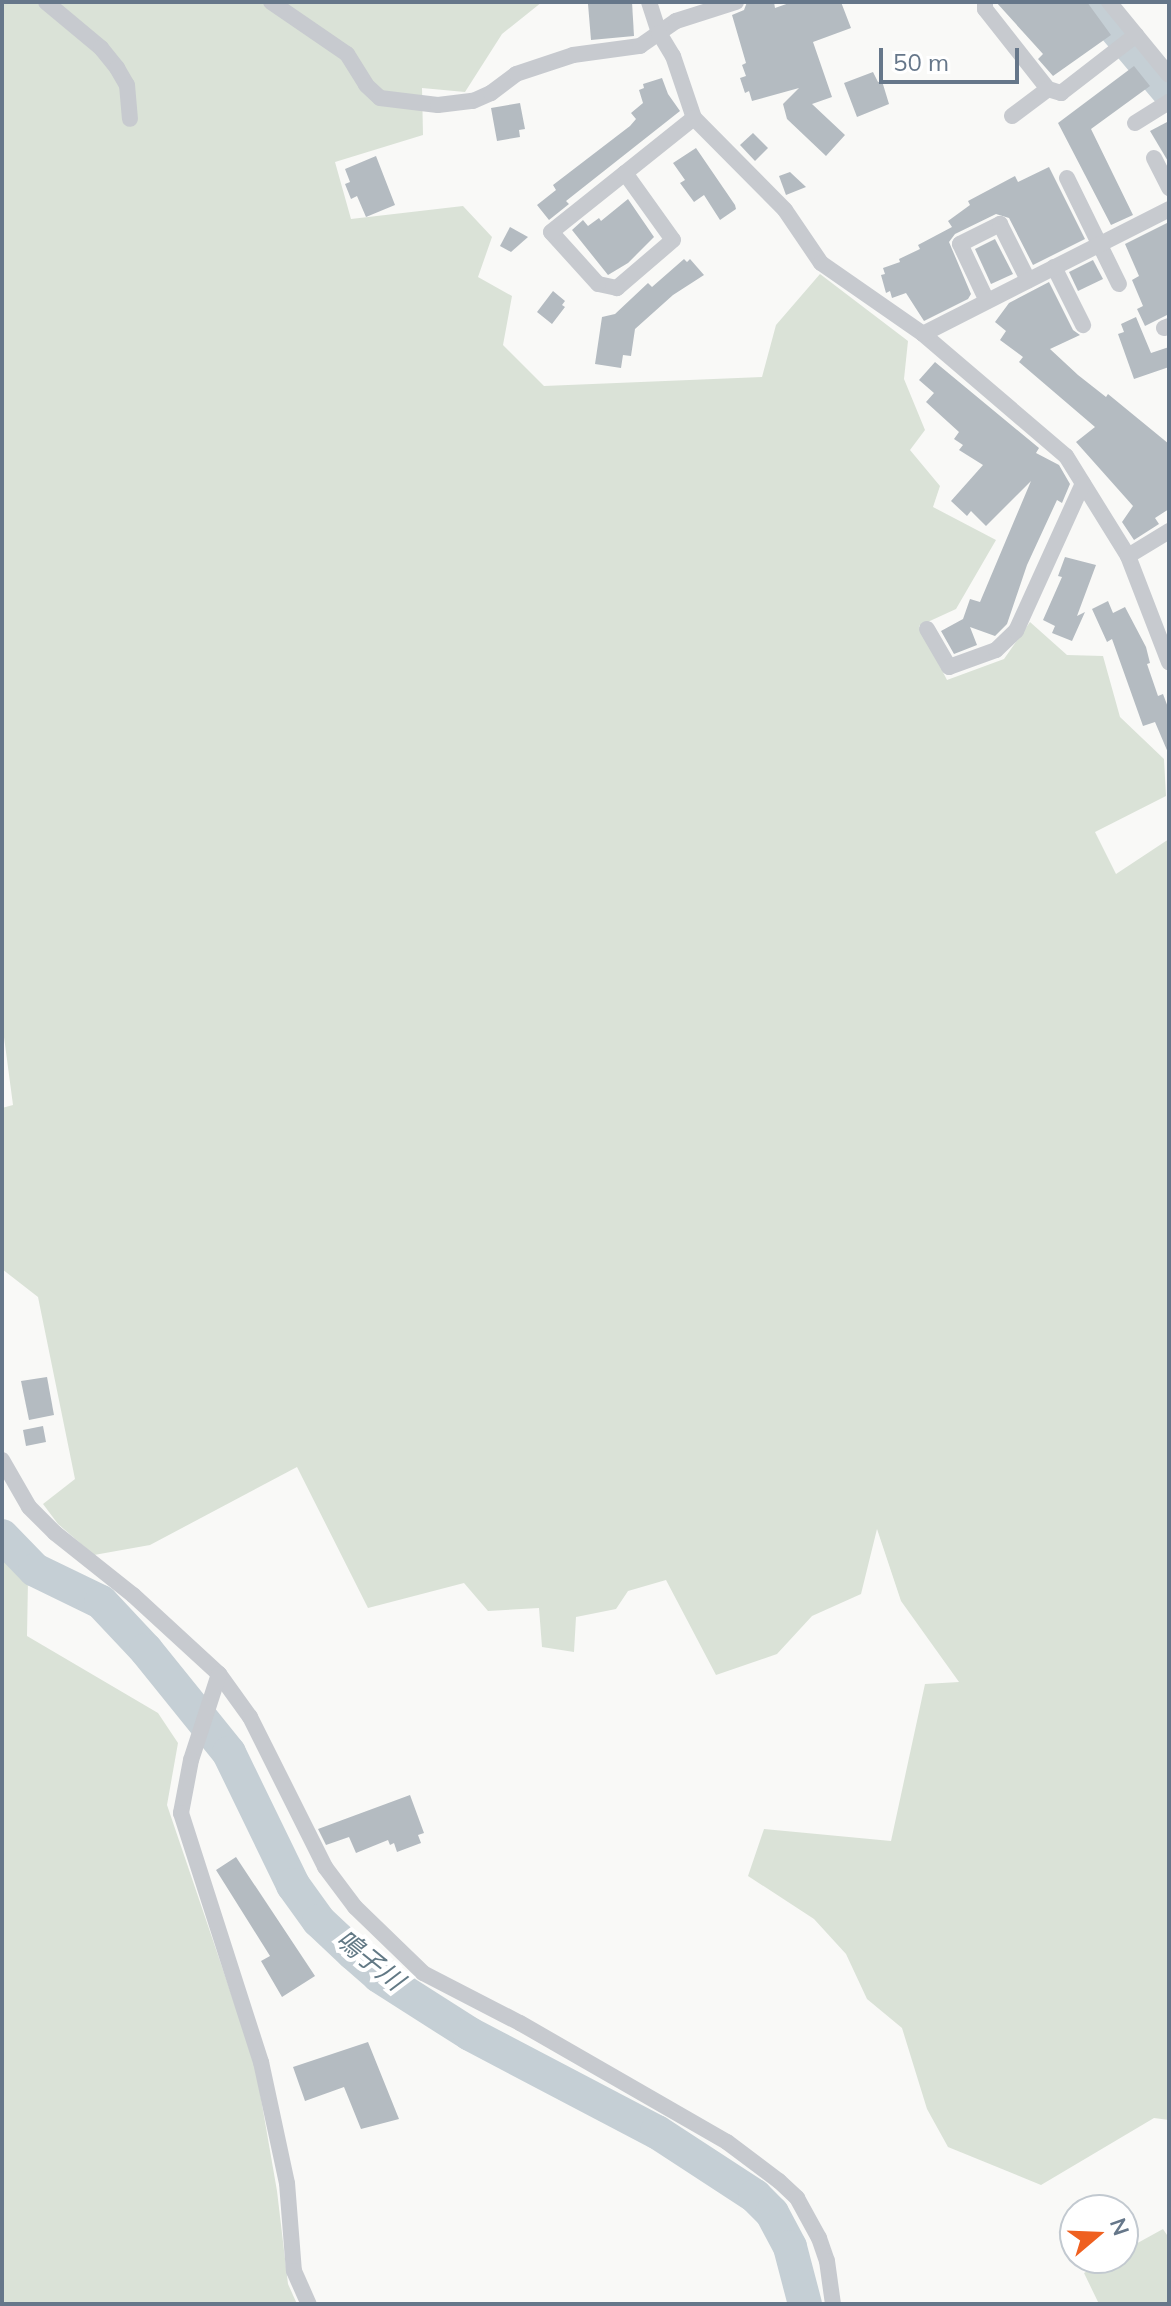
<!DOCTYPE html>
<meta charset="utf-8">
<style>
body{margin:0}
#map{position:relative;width:1171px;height:2306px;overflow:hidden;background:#f9f9f7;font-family:Mulish,"Noto Sans JP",sans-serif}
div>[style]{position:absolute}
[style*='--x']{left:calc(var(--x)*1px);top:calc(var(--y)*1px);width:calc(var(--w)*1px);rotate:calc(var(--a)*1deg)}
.green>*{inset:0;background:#dae2d7}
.river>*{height:34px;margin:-17px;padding:0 17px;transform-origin:17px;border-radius:17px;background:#c5cfd5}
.building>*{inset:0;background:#b4bbc1}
.minor>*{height:16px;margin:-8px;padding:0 8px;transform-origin:8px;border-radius:8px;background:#c7cacf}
span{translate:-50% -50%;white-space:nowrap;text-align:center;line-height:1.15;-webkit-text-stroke:8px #fff;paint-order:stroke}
.water-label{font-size:26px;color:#627985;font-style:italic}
.frame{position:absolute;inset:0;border:4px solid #66778a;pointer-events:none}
.north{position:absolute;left:1059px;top:2194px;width:80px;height:80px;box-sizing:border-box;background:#fff;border:2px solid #c2c9d0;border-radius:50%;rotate:71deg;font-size:22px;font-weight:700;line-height:32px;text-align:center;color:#66778a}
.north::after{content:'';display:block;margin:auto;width:28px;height:36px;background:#ef6020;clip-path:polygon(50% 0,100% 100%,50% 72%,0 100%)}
.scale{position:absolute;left:879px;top:48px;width:140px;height:36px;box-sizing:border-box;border:4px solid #66778a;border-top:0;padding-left:10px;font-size:24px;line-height:28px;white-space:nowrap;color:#66778a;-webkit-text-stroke:6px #fff;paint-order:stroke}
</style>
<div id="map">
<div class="green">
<div style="clip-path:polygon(2px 2px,542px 2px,502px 34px,465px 92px,422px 88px,423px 135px,335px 162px,351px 219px,463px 206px,492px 237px,478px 277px,512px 296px,503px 345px,544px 386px,762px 377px,776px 325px,820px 274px,908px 341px,904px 379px,925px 430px,910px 450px,940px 486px,933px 507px,996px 540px,956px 609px,919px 626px,947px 680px,1004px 659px,1030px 622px,1067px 655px,1103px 656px,1120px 717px,1164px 759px,1166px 796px,1095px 832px,1116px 874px,1169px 839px,1169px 2120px,1154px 2118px,1041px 2185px,948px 2147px,927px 2109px,902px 2028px,867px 1999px,846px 1954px,814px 1919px,748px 1876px,764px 1829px,891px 1841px,925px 1684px,959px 1682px,901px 1601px,877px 1529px,861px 1594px,812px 1616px,777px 1654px,716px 1675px,666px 1580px,628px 1591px,616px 1609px,576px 1617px,574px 1652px,542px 1647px,539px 1608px,488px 1611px,464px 1583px,368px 1608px,297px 1467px,150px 1545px,94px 1555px,58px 1524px,43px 1504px,75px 1479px,38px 1297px,2px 1269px,2px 1108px,13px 1105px,2px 1022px)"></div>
<div style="clip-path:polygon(2px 1554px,28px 1580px,27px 1636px,158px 1713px,178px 1743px,167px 1805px,255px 2064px,277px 2191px,288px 2284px,297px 2304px,2px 2304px)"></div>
<div style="clip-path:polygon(1163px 2229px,1169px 2238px,1169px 2304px,1099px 2304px,1084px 2273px,1110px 2258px,1123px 2258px,1123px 2251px)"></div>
</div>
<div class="river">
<div style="--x:1093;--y:2;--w:118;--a:49.8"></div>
<div style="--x:2;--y:1536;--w:47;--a:45.9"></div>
<div style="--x:35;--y:1570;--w:73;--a:25.9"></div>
<div style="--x:101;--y:1602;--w:66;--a:46.8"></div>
<div style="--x:146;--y:1650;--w:132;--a:51.1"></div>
<div style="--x:229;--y:1753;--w:147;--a:64.1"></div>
<div style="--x:293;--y:1885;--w:44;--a:54.2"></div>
<div style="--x:319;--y:1921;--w:47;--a:43.3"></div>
<div style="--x:353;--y:1953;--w:35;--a:41"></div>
<div style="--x:379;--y:1976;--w:108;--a:32.5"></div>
<div style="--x:470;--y:2034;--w:211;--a:27.7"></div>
<div style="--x:657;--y:2132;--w:117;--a:33.1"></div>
<div style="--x:755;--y:2196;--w:24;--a:45"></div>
<div style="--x:772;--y:2213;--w:38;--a:62"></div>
<div style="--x:790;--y:2247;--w:59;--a:75.3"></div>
</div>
<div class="building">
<div style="clip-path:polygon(600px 2px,632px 2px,634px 36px,591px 40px,588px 4px)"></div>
<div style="clip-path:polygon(747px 2px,774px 2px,775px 8px,792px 2px,841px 2px,851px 28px,813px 42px,832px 97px,812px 104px,845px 135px,826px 156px,787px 119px,783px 104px,799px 88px,752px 101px,749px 91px,745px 93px,740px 78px,746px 76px,742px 65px,746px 63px,732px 15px,744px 10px)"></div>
<div style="clip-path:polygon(996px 2px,1087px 2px,1111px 35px,1053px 76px,1038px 59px,1043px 54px)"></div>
<div style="clip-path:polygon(1134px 66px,1150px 86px,1091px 129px,1133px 215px,1111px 225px,1058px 123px)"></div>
<div style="clip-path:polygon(873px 72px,878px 82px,882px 81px,889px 104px,857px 117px,844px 83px)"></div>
<div style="clip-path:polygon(662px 78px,668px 94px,680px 111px,566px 201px,569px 204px,549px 220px,537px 205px,556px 190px,553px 185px,630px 126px,636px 119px,631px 113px,643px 103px,639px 90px,644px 88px,643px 84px)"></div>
<div style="clip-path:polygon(520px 103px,525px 129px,519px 130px,520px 137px,497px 141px,491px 108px)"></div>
<div style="clip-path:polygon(1169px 121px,1169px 163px,1150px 131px)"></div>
<div style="clip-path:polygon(753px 133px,768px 148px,755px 161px,740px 145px)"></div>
<div style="clip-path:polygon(696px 148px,735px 205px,736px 209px,720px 220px,704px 195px,694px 202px,680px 183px,685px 180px,673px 163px)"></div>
<div style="clip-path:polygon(376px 156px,395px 205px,366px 217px,357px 196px,351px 199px,345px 184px,350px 182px,345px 169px)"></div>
<div style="clip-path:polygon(1049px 167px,1085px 239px,1033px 265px,1009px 218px,996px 214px,955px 234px,949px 242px,971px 294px,968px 299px,924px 321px,906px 293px,892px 298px,890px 291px,886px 293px,881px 275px,885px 274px,883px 268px,900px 262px,899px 259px,920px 249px,918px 245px,952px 227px,948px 221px,970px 205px,968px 201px,1015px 176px,1018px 182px)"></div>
<div style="clip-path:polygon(790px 172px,806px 187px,786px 195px,779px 176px)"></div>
<div style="clip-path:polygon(628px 199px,654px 237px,628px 263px,608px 275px,572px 230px,583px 220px,588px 226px,599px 218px,601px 221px)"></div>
<div style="clip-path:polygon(1169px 222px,1169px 314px,1145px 326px,1137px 309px,1143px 306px,1132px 280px,1139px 276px,1125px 244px)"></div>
<div style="clip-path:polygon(510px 227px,528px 237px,511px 252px,500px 246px)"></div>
<div style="clip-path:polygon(995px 239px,1013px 274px,991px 284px,975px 249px)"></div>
<div style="clip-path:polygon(684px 259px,687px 262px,690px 259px,704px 275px,673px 295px,635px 329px,631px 356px,623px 355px,621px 368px,595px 364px,602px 317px,615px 314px,648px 283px,652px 287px)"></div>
<div style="clip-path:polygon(1093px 260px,1103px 279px,1078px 291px,1069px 272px)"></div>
<div style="clip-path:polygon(1049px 282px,1073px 330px,1080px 335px,1050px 349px,1078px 375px,1106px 397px,1108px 394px,1169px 444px,1169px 509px,1155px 518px,1159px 524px,1134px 540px,1122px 522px,1133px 506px,1076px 442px,1095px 427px,1019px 362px,1023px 357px,1000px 340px,1006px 331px,995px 322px,1009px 303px)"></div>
<div style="clip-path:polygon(553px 291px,565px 301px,562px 305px,565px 307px,552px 324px,537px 312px)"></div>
<div style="clip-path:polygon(1136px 317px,1151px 353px,1169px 347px,1169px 367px,1134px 379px,1118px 334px,1124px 332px,1121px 324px)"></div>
<div style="clip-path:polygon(935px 362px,1039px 448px,1036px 453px,1059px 465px,1070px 484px,1062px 503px,1057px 500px,1027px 565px,1007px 624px,995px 636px,970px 627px,977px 645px,954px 654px,941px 631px,963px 619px,970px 599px,980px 602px,1031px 481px,986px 526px,971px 511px,967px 516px,951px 501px,983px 465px,959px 450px,963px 445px,954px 439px,959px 432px,926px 402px,934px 393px,919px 380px)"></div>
<div style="clip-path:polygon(1065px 557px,1096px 565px,1077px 616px,1085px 612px,1072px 641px,1052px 633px,1055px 626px,1043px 620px,1062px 577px,1058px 576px)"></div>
<div style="clip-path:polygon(1108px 601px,1113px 613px,1125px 607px,1146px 647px,1150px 663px,1147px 664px,1158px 696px,1163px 694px,1169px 710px,1169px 755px,1155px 722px,1143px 726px,1112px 639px,1107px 642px,1092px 609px)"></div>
<div style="clip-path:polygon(47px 1377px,54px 1415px,29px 1420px,21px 1381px)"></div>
<div style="clip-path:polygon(43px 1426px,46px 1442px,26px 1446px,23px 1430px)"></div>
<div style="clip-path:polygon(410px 1795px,424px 1833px,418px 1835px,421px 1843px,397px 1852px,394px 1843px,390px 1845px,388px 1840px,356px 1853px,349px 1837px,326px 1845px,318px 1829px)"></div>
<div style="clip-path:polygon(236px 1857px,315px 1976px,282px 1997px,261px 1961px,270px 1956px,216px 1870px)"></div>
<div style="clip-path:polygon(368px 2042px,399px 2119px,361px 2129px,344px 2087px,305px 2101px,293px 2067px)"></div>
</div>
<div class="minor">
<div style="--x:46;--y:2;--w:72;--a:39.9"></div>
<div style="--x:101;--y:48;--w:26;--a:51"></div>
<div style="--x:117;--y:68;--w:20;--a:60"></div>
<div style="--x:127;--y:85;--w:34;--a:85"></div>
<div style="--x:271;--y:2;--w:92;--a:34.4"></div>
<div style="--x:347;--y:54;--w:36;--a:58"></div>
<div style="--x:366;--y:85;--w:19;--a:43"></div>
<div style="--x:380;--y:98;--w:58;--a:6.9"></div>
<div style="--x:438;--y:105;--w:35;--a:-7"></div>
<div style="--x:473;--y:101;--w:20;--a:-24"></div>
<div style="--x:491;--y:93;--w:31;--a:-37"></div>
<div style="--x:516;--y:74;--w:60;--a:-18.4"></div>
<div style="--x:573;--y:55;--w:68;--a:-7.7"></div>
<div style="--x:640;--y:46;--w:44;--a:-34.8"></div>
<div style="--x:676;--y:21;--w:63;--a:-17.6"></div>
<div style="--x:649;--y:2;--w:33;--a:72"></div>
<div style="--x:659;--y:33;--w:27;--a:59"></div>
<div style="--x:673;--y:56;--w:65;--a:71.3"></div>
<div style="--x:694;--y:118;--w:129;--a:45.3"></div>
<div style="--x:785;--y:210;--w:64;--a:55.8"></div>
<div style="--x:821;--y:263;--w:124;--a:34.8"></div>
<div style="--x:923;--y:334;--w:188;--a:40.5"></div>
<div style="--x:1066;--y:456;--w:118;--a:58.2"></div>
<div style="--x:1128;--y:556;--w:114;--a:68.9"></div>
<div style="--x:985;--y:2;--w:7;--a:90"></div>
<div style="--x:985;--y:9;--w:102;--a:51.8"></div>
<div style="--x:1048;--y:89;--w:14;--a:17"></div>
<div style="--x:1061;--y:93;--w:95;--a:-37.7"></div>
<div style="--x:1109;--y:2;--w:94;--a:50.6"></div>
<div style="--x:1012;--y:116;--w:45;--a:-36.9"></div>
<div style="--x:1135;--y:123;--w:40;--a:-32"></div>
<div style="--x:1154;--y:158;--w:34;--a:63"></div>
<div style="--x:625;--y:173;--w:82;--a:54.4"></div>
<div style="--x:673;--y:240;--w:74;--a:139.4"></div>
<div style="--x:617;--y:288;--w:19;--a:-168"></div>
<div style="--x:598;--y:284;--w:70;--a:-132.1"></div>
<div style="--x:551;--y:232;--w:95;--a:-38.6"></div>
<div style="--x:625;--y:173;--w:88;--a:-38.6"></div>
<div style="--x:1067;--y:178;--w:118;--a:63.9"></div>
<div style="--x:1054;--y:267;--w:65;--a:63.4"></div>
<div style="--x:987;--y:301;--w:63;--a:-115.3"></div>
<div style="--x:960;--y:244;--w:45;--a:-26.6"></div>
<div style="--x:1000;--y:224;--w:63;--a:63.4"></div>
<div style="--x:1164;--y:328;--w:5;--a:-22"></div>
<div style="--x:923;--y:334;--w:276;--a:-26.9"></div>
<div style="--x:1128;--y:556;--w:48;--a:-31.4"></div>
<div style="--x:927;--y:629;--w:44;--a:59.9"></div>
<div style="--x:949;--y:667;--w:50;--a:-19.9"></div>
<div style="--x:996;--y:650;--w:28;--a:-44"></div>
<div style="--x:1016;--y:631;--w:162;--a:-65.6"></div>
<div style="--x:2;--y:1460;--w:54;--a:60.1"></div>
<div style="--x:29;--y:1507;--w:37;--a:45"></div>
<div style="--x:55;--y:1533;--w:100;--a:38.5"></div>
<div style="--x:133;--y:1595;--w:117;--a:42.6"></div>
<div style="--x:219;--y:1674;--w:53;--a:54.2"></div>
<div style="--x:250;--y:1717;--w:168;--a:63.4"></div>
<div style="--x:325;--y:1867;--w:50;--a:53.1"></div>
<div style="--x:355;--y:1907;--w:95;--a:44.1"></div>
<div style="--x:423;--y:1973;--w:109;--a:27.3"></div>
<div style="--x:520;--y:2023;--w:239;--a:29.9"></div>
<div style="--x:727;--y:2142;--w:65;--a:36.9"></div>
<div style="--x:779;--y:2181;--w:25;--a:43"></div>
<div style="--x:797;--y:2198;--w:46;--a:61.2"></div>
<div style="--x:819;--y:2238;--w:24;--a:71"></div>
<div style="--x:827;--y:2261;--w:43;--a:82.1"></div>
<div style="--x:219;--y:1674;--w:90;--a:108"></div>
<div style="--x:191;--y:1760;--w:54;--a:100.7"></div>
<div style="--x:181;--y:1813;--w:262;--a:72.2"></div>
<div style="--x:261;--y:2062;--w:124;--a:77.9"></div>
<div style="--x:287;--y:2183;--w:88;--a:85.5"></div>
<div style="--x:294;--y:2271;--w:36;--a:66"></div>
</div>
<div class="water-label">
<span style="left:370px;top:1960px;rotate:39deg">鳴子川</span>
</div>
<div class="frame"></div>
<div class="north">N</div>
<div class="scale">50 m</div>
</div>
